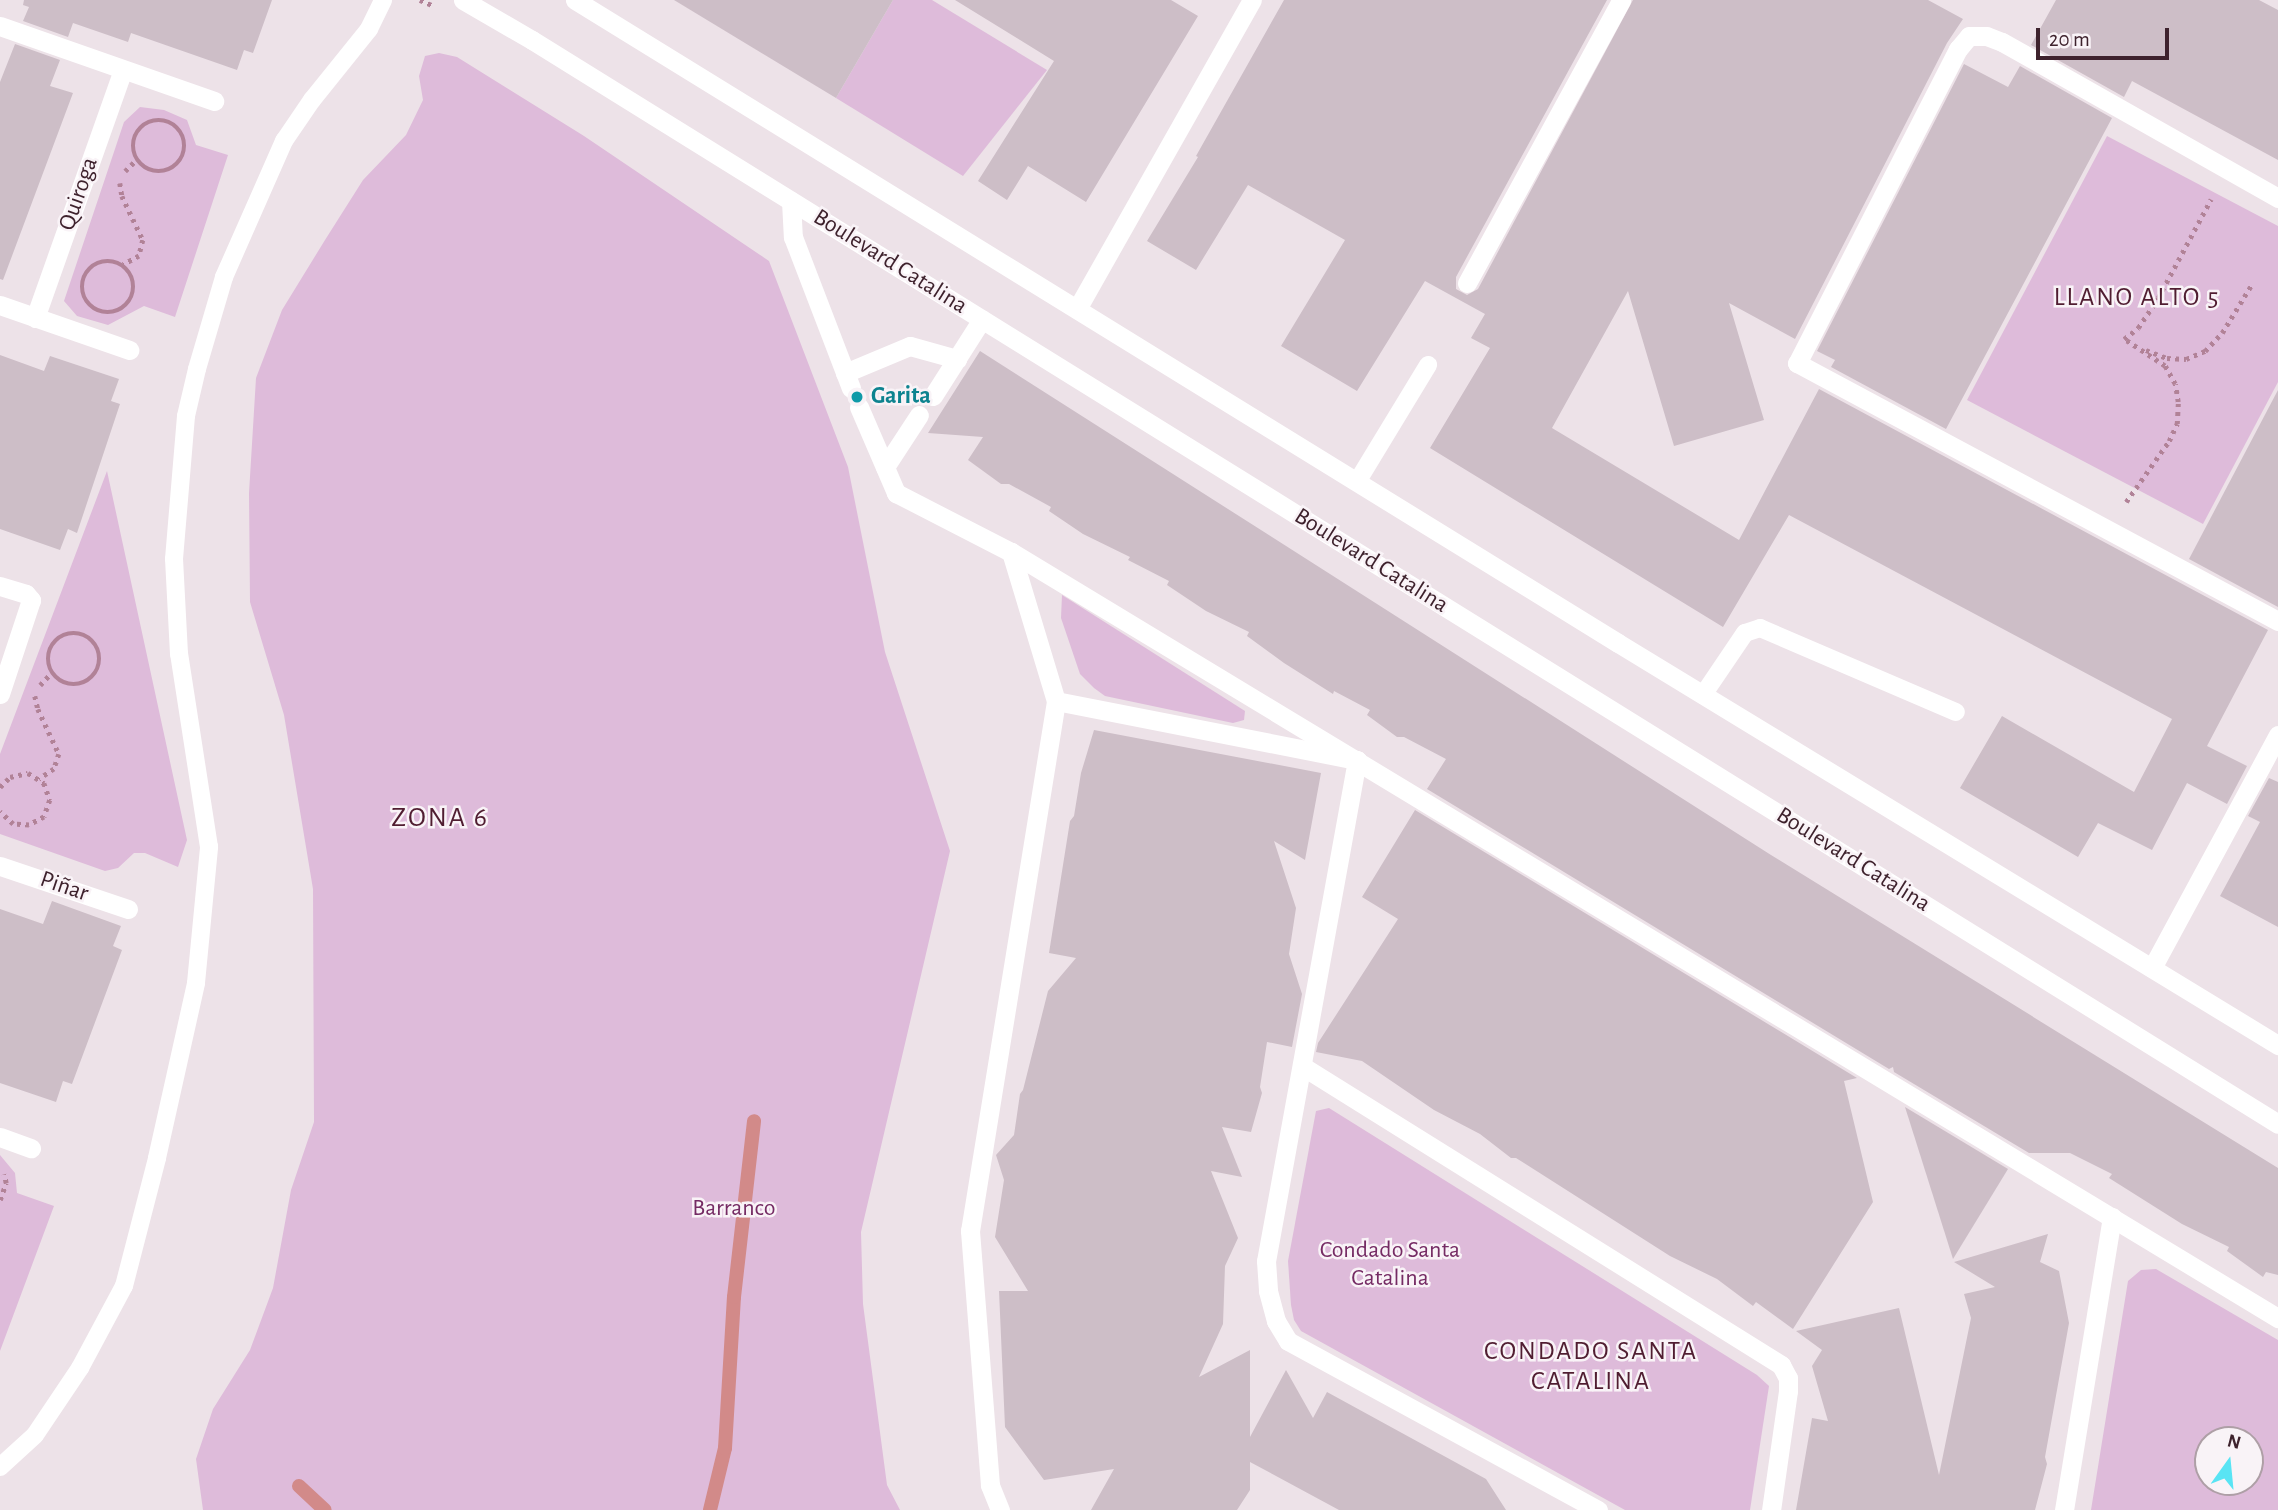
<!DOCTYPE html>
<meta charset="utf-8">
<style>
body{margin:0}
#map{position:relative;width:2278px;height:1510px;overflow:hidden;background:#ede2e8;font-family:"Alegreya Sans",sans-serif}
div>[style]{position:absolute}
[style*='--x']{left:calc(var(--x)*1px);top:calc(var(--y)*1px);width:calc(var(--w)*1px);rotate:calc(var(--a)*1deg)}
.green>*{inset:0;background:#debbda}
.stream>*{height:14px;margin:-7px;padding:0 7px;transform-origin:7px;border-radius:7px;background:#d28a89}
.building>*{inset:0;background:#cdbec7}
.path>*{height:4.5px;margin-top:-2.25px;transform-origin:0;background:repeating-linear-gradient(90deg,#b18297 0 3.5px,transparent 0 8.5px)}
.path>.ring{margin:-2.25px;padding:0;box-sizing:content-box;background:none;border:4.5px solid #b18297;border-radius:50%}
.service>*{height:18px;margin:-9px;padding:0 9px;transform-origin:9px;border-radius:9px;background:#fff}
.minor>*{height:19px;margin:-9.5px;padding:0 9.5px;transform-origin:9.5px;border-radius:9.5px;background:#fff}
.tertiary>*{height:19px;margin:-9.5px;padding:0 9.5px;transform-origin:9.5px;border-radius:9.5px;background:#fff}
.dots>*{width:19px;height:19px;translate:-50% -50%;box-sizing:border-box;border:4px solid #f9f3f7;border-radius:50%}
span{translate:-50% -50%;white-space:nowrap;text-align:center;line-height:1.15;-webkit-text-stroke:5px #f9f3f7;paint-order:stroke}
.street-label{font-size:24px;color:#3e222d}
.culture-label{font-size:24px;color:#0d838f;font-weight:700}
.left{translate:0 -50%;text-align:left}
.park-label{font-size:24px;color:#752b64}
.neighbourhood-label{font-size:26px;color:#501d31;letter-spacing:2px}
.quarter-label{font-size:28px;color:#501d31;letter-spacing:2px}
.north{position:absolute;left:2194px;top:1426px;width:70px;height:70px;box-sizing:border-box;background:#f9f3f7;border:2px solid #ae9fa6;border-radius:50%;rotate:15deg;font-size:19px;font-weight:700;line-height:28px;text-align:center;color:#3e222d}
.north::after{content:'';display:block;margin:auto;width:24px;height:32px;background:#59e4f4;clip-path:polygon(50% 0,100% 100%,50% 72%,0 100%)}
.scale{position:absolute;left:2036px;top:28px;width:133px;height:32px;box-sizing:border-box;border:4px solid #3e222d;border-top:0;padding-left:9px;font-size:21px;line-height:24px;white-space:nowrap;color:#3e222d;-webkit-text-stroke:5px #f9f3f7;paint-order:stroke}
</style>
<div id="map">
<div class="green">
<div style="clip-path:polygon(893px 0,932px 0,1047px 70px,963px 176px,836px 98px)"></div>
<div style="clip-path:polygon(439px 53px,457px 57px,584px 136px,769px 261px,848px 467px,885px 652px,950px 851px,861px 1232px,863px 1304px,887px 1485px,900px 1510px,203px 1510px,196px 1459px,213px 1409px,250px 1350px,273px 1288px,291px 1190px,314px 1122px,313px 889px,284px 715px,250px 602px,249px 493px,256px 378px,282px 310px,325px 240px,363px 180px,406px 135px,423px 100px,419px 76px,425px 56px)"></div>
<div style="clip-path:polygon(140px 107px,164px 110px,187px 120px,196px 145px,228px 155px,175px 317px,144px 306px,108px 325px,77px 316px,64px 301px,124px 122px)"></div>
<div style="clip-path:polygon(2107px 136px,2278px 226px,2278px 382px,2203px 524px,1967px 400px)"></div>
<div style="clip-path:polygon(107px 471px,187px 840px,178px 867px,145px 853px,134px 853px,118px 868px,105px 871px,0 834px,0 754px)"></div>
<div style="clip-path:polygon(1062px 595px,1245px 711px,1244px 720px,1233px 723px,1105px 696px,1094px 688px,1080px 674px,1061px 618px)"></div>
<div style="clip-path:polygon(1329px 1108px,1757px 1375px,1769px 1386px,1750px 1510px,1625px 1510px,1301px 1331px,1294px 1320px,1291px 1305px,1288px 1261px,1316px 1111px)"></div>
<div style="clip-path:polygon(0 1155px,15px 1173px,17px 1193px,54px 1206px,0 1351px)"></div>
<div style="clip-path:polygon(evenodd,2156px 1269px,2278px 1340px,2278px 1510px,2091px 1510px,2128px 1281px,2141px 1270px,2156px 1269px,2208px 1440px,2250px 1440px,2250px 1482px,2208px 1482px,2208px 1440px)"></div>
</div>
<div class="stream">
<div style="--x:299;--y:1486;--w:35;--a:43"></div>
<div style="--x:710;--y:1510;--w:64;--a:-76.4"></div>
<div style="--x:725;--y:1448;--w:151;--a:-86.6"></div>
<div style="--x:734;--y:1297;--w:177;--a:-83.5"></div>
</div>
<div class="building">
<div style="clip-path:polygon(24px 0,272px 0,253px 53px,244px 50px,237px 70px,131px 33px,128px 42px,73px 23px,68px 37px,23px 21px,29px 7px,23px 5px)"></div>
<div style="clip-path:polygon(674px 0,893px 0,836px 98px)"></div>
<div style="clip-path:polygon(955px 0,1171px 0,1198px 16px,1086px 202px,1028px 166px,1007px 200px,978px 181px,1054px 61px)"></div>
<div style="clip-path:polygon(1284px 0,1607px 0,1456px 277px,1456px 289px,1467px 295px,1478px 289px,1633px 0,1928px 0,1963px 19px,1947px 43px,1795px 339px,1729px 303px,1764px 420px,1674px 446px,1628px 291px,1552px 428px,1739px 540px,1819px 389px,2268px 630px,2207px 746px,2247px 766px,2227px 804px,2187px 783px,2152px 850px,2098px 823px,2078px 857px,1960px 788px,2002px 716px,2134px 792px,2172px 719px,1789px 515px,1723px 627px,1430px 448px,1490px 348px,1471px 338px,1485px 314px,1425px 281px,1357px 391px,1281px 346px,1345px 240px,1248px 185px,1196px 270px,1147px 241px,1198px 157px,1196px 156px)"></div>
<div style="clip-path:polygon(2056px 0,2259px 0,2278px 10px,2278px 160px,2132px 81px,2124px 97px,2031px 45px)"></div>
<div style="clip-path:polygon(15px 44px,60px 60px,50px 86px,73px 93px,3px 280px,0 279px,0 82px)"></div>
<div style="clip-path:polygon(1964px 64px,2008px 87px,2020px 66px,2112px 118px,1946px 429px,1831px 367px,1835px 360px,1817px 351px)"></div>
<div style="clip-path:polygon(980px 351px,1771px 855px,2278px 1168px,2278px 1275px,2266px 1272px,2263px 1277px,2227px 1251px,2229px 1247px,2182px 1224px,2109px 1178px,2112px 1174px,2070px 1153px,2029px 1153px,1894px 1072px,1893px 1067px,1889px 1069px,1427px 789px,1446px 759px,1404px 737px,1397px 737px,1367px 715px,1370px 710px,1334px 691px,1333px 694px,1284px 663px,1247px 636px,1249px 632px,1206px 611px,1167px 585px,1169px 581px,1128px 560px,1130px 557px,1083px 534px,1049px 511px,1051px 507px,1009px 484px,1001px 484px,968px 460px,983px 437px,928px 433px)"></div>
<div style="clip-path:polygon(0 355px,44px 371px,50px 356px,119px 379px,111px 401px,120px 404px,77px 533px,68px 529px,60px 550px,0 529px)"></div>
<div style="clip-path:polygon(2278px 390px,2278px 607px,2189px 559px)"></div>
<div style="clip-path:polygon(1094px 730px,1321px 773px,1305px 860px,1274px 841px,1296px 908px,1289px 954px,1302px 994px,1292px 1047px,1267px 1042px,1260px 1087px,1262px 1093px,1251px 1132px,1222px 1127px,1242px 1177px,1211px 1171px,1238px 1238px,1225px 1266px,1223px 1324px,1199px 1377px,1250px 1350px,1250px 1437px,1286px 1370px,1313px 1418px,1327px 1392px,1486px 1479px,1506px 1510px,1339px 1510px,1250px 1462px,1250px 1490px,1237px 1510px,1091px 1510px,1114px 1469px,1044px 1480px,1005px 1427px,999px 1291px,1028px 1291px,995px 1237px,1004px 1180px,996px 1155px,1014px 1135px,1020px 1094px,1023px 1090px,1048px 991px,1076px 958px,1049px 953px,1070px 821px,1074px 816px,1081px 773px)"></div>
<div style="clip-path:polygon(2269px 778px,2278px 782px,2278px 927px,2220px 896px,2260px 822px,2248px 816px)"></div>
<div style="clip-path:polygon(1415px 810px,1857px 1078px,1844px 1081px,1873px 1202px,1793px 1329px,1756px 1302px,1753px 1306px,1717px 1279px,1670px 1256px,1516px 1158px,1511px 1158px,1480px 1134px,1434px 1110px,1362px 1061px,1316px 1052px,1318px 1043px,1398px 919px,1362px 897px)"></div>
<div style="clip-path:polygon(52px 901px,121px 926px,113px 946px,122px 950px,72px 1084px,63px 1081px,56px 1102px,0 1083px,0 909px,43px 924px)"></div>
<div style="clip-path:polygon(1905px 1107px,2008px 1169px,1953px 1259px)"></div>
<div style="clip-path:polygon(2048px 1234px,2040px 1262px,2059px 1271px,2069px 1323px,2045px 1457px,2047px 1464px,2035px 1510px,1796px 1510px,1812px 1418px,1828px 1421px,1812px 1366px,1822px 1350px,1796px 1331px,1899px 1308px,1939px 1475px,1971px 1318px,1964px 1294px,1995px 1287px,1954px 1262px)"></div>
</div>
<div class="path">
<div style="--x:420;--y:0;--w:13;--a:23"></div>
<div class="ring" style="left:133px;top:120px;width:47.5px;height:47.5px"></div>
<div style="--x:125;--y:171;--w:16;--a:-45"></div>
<div style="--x:120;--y:183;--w:13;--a:81"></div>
<div style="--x:122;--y:196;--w:49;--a:64.5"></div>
<div style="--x:143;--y:240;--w:16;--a:104"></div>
<div style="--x:139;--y:256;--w:18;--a:151"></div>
<div class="ring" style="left:82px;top:261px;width:47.5px;height:47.5px"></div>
<div style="--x:2146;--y:350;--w:22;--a:21"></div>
<div style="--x:2167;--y:358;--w:19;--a:3"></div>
<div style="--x:2186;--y:359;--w:21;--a:-23"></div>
<div style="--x:2205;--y:351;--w:25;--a:-47"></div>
<div style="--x:2222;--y:333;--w:57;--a:-58.5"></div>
<div style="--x:2126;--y:502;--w:75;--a:-54.8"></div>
<div style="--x:2169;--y:441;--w:19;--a:-65"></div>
<div style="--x:2177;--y:424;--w:22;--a:-87"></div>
<div style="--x:2178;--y:402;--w:18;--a:-99"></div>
<div style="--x:2175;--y:384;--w:21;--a:-119"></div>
<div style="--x:2165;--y:366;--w:49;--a:-146.6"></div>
<div style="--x:2124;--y:339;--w:18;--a:-38"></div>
<div style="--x:2138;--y:328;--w:36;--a:-56"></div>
<div style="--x:2158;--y:298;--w:112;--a:-61.8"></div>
<div class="ring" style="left:48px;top:633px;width:47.5px;height:47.5px"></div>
<div style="--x:40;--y:685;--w:16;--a:-47"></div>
<div style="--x:35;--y:696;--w:13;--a:77"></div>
<div style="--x:38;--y:709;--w:50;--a:65"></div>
<div style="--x:59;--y:754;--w:16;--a:108"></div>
<div style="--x:54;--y:769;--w:18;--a:146"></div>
<div style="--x:0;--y:787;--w:14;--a:-45"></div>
<div style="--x:10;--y:777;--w:18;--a:-13"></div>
<div style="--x:28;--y:773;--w:19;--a:32"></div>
<div style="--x:44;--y:783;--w:18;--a:71"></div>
<div style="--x:50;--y:800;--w:18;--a:109"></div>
<div style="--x:44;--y:817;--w:17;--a:152"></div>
<div style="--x:29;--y:825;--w:16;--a:-176"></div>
<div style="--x:13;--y:824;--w:18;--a:-137"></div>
<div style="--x:0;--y:1200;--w:18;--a:-71"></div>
<div style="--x:6;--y:1183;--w:9;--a:-103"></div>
</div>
<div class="service">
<div style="--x:1357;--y:482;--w:137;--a:-58.7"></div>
<div style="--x:1703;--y:695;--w:75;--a:-55.9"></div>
<div style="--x:1745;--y:633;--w:16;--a:-18"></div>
<div style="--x:1760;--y:628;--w:213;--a:23.2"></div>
<div style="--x:0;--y:1467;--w:47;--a:-42.4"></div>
<div style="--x:35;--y:1435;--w:81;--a:-56.1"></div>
<div style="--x:80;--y:1368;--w:93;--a:-61.8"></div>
<div style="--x:124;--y:1286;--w:132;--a:-75.5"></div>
<div style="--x:157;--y:1158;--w:179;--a:-77.4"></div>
<div style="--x:196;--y:983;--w:137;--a:-84.5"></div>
<div style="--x:209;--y:847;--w:195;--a:-98.8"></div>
<div style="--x:179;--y:654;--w:95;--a:-93"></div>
<div style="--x:174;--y:559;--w:144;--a:-85.2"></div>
<div style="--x:186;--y:416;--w:48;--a:-76.8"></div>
<div style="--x:197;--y:369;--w:96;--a:-73.6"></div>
<div style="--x:224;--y:277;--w:149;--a:-66.2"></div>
<div style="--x:284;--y:141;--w:50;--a:-55.7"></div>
<div style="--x:312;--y:100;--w:91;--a:-51.2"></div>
<div style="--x:369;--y:29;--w:32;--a:-64"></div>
</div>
<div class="minor">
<div style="--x:0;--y:26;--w:227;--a:19.3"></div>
<div style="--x:2278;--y:198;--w:317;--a:-150.5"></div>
<div style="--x:2002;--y:42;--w:17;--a:-159"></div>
<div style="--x:1986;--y:36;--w:17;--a:180"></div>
<div style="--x:1969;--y:36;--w:17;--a:130"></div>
<div style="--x:1958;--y:49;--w:353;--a:117.1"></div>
<div style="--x:1797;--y:363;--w:546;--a:28.21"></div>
<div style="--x:791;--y:201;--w:36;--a:87"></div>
<div style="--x:793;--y:237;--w:162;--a:69"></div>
<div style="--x:1467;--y:283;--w:322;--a:-61.4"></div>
<div style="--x:0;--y:305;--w:137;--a:19.2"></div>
<div style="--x:1077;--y:309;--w:355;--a:-60.5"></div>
<div style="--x:35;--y:318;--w:263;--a:-70.5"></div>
<div style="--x:845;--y:373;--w:70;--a:-22.6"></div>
<div style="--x:910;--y:346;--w:49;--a:15.5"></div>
<div style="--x:933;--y:396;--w:91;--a:-57.5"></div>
<div style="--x:859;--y:407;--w:94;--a:66.7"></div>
<div style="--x:896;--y:493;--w:129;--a:27.2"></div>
<div style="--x:1011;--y:552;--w:1481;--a:31.16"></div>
<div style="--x:885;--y:467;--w:62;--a:-56.8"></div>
<div style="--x:0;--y:586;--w:27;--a:17"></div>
<div style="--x:26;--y:594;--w:8;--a:50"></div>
<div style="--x:31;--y:600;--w:99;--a:108.3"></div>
<div style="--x:1056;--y:701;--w:307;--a:11.1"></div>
<div style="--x:1357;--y:760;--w:509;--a:100.29"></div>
<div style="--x:1266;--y:1261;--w:30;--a:86"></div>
<div style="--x:1268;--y:1291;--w:31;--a:75"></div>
<div style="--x:1276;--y:1321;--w:23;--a:59"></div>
<div style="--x:1288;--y:1341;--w:353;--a:28.6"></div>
<div style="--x:0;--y:866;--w:135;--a:18.6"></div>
<div style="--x:2152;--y:968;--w:265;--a:-61.6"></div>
<div style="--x:1302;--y:1066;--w:565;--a:31.97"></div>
<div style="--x:1781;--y:1365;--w:15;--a:62"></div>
<div style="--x:1788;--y:1378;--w:13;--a:90"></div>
<div style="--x:1788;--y:1391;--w:120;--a:98.1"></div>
<div style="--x:0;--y:1137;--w:33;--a:20"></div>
<div style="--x:1000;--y:1510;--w:27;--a:-112"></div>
<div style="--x:990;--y:1485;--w:255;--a:-94.5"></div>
<div style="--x:970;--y:1231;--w:537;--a:-80.78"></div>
<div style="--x:1056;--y:701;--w:156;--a:-106.8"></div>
<div style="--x:2064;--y:1510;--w:297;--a:-80.7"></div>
</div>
<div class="tertiary">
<div style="--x:463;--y:0;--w:80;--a:30.1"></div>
<div style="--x:532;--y:40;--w:2055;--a:31.83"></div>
<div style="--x:575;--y:0;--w:1225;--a:31.65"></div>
<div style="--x:1618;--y:643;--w:773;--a:31.35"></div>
</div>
<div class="dots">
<div style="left:857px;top:397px;background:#0f9aa8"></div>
</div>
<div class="street-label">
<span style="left:79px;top:194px;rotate:-71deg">Quiroga</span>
<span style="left:890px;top:262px;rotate:32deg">Boulevard Catalina</span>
<span style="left:1371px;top:561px;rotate:32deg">Boulevard Catalina</span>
<span style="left:1853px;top:860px;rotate:32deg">Boulevard Catalina</span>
<span style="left:64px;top:887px;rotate:19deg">Piñar</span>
</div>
<div class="culture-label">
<span class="left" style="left:871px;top:397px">Garita</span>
</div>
<div class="park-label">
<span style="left:734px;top:1209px">Barranco</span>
<span style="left:1390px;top:1265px">Condado Santa<br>Catalina</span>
</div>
<div class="neighbourhood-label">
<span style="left:2137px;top:298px">LLANO ALTO 5</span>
<span style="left:1591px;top:1367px">CONDADO SANTA<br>CATALINA</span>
</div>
<div class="quarter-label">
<span style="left:440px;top:818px">ZONA 6</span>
</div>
<div class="north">N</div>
<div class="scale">20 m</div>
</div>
